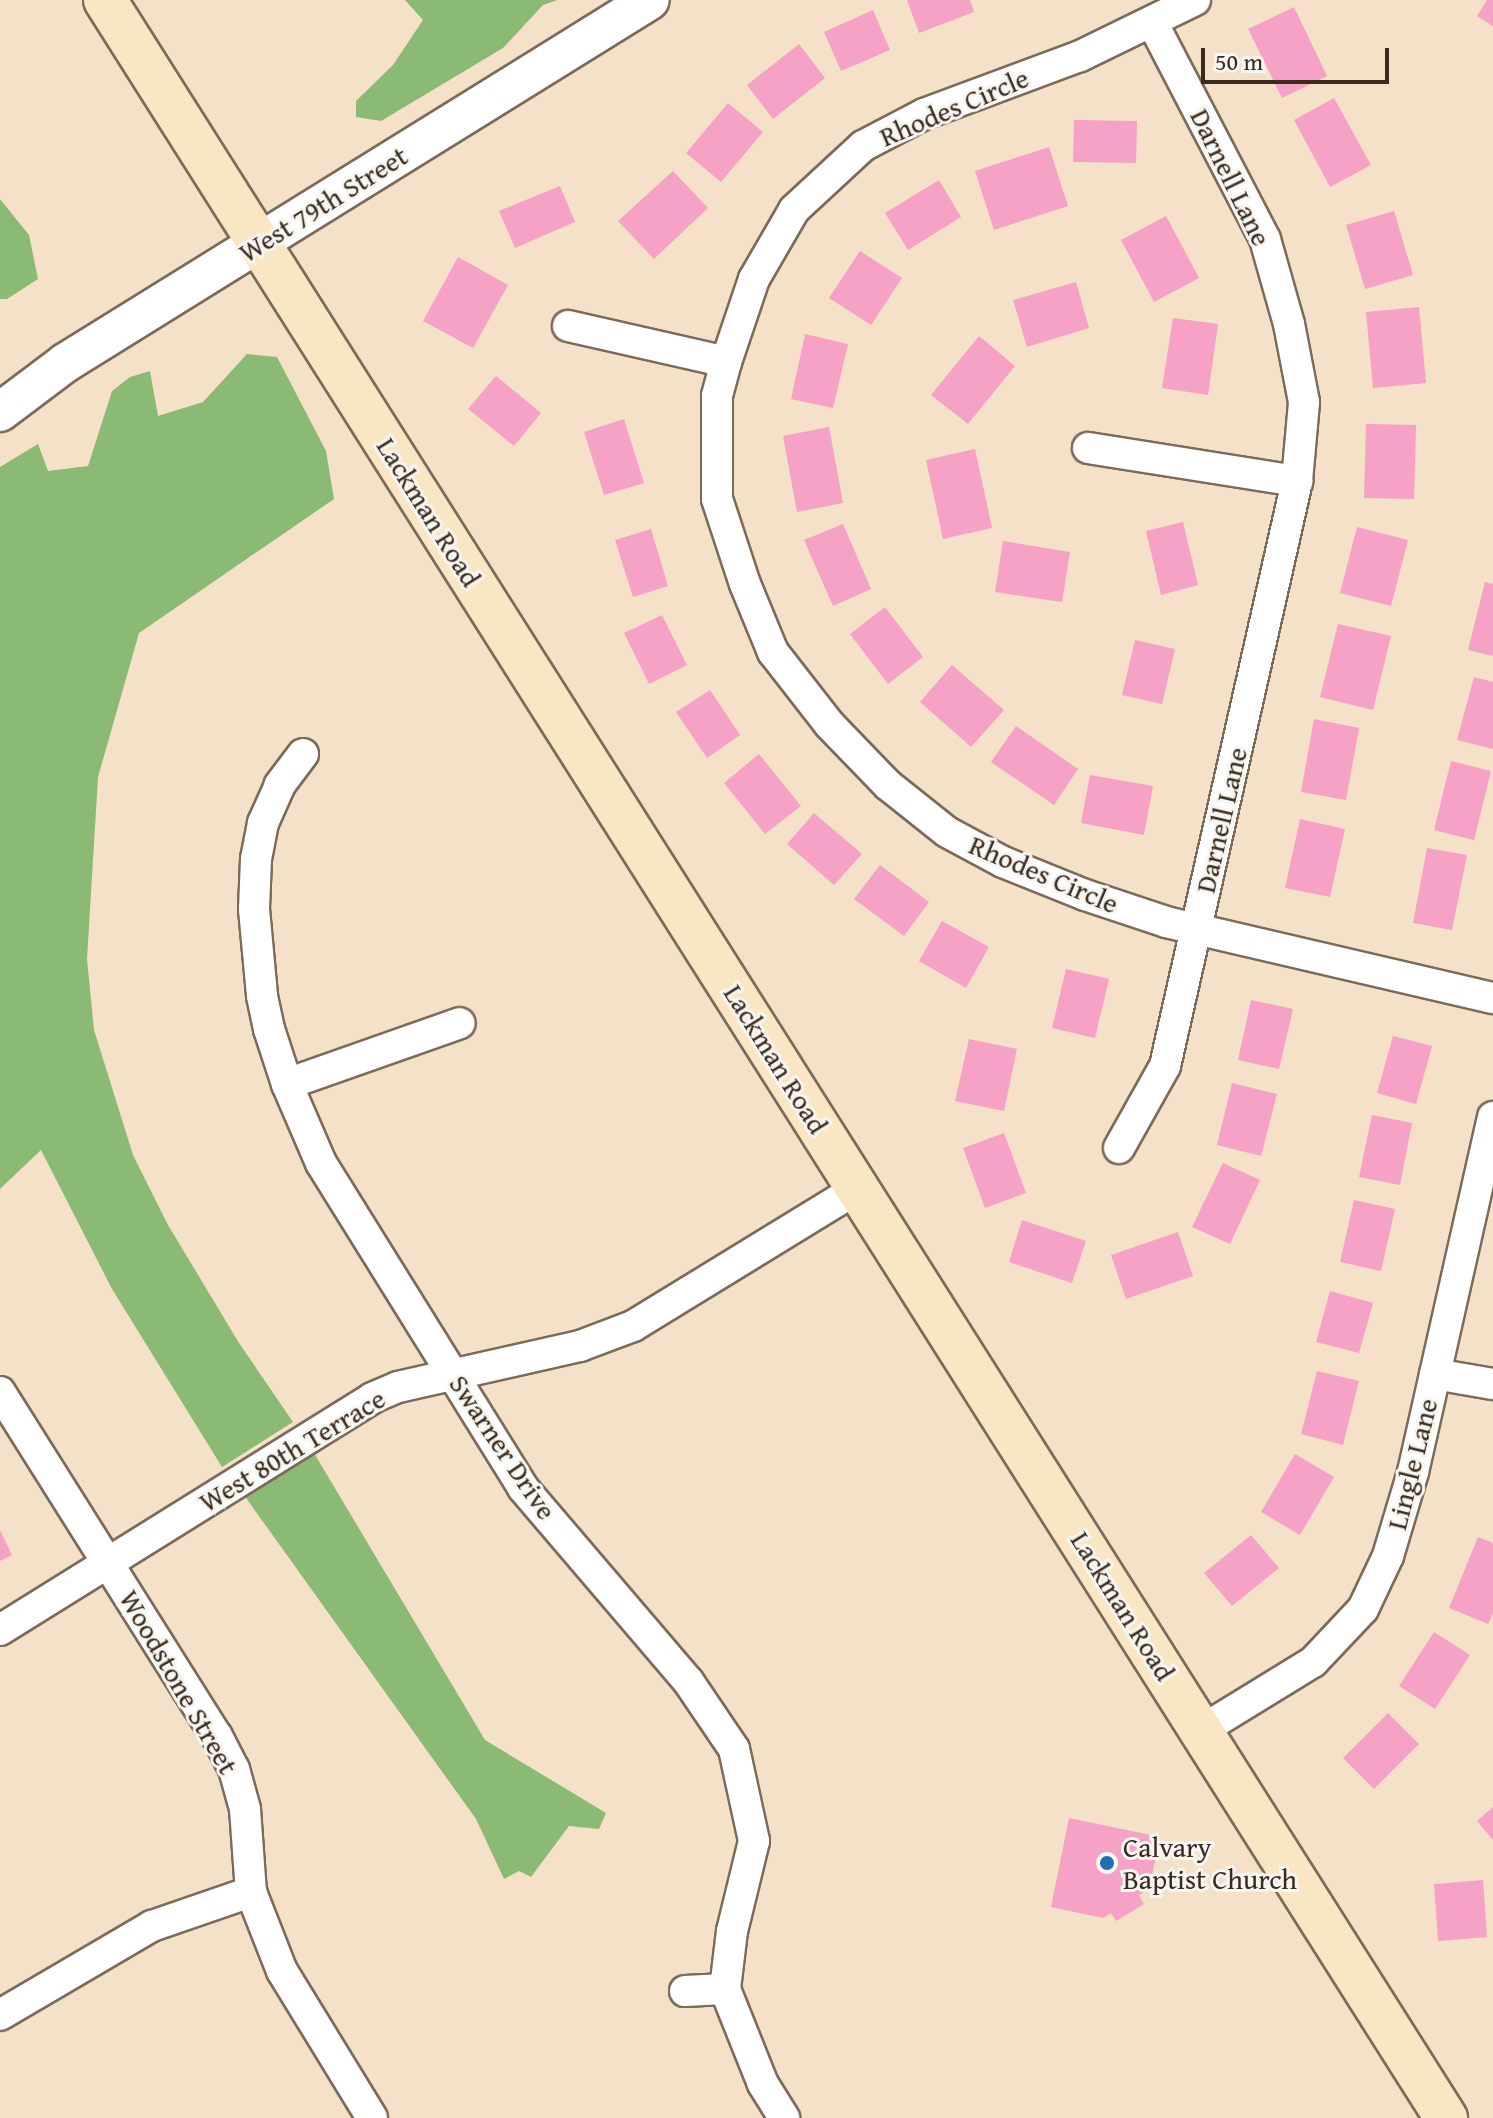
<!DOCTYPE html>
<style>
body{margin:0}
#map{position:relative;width:1493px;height:2118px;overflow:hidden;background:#f4e1c8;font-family:"Gentium Book Plus",serif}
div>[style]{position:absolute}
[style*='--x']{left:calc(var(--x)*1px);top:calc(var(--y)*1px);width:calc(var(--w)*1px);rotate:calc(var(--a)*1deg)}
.forest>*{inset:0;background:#8aba73}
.building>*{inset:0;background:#f6a1c6}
.roads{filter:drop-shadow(2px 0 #7c6a5a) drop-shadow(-2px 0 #7c6a5a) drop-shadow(0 2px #7c6a5a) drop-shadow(0 -2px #7c6a5a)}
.minor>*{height:30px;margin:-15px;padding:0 15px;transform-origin:15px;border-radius:15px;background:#fff}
.tertiary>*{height:38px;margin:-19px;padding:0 19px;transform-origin:19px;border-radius:19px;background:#fff}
.secondary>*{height:42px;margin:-21px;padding:0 21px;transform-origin:21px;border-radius:21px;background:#fbe6c4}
.dots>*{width:22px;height:22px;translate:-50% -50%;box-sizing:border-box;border:4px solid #f6f6f2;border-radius:50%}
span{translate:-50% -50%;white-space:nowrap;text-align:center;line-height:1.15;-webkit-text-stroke:6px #f6f6f2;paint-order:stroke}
.street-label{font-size:28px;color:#3b2a1e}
.poi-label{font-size:28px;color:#3b2a1e}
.left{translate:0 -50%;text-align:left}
.scale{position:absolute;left:1201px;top:48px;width:188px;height:36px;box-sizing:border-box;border:4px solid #3b2a1e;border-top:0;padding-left:10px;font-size:24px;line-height:28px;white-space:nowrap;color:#3b2a1e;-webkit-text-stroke:6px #f6f6f2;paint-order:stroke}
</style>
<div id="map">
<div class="forest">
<div style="clip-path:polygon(405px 0,557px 0,543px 5px,503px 48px,381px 121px,356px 117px,356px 101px,393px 65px,423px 20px)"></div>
<div style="clip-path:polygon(0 199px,29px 235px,38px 279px,7px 299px,0 299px)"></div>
<div style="clip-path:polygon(247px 354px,277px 357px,326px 451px,334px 499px,139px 633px,98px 777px,87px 959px,94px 1030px,133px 1155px,168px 1225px,239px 1343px,293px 1422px,222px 1467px,112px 1289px,41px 1150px,0 1189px,0 467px,38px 444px,48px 471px,88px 466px,112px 391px,130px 377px,150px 371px,158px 416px,203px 402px)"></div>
<div style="clip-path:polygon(311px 1448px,485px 1740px,606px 1813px,599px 1829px,569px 1826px,531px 1877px,519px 1871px,504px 1879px,476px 1819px,241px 1491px)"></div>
</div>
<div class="building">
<div style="clip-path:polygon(907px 0,970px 0,974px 12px,919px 33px)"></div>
<div style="clip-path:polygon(1487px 0,1493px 0,1493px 26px,1477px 16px)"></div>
<div style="clip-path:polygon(1294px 7px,1327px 76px,1282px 98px,1248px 29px)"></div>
<div style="clip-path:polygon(873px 10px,890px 50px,841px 71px,824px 32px)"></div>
<div style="clip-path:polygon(799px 44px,825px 78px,773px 119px,747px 85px)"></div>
<div style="clip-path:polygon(1334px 98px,1371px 165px,1330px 187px,1294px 120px)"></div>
<div style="clip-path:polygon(728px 103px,763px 132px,721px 182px,686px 153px)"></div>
<div style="clip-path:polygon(1074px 120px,1137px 121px,1136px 163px,1073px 162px)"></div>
<div style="clip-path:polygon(1049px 147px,1068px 206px,994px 230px,975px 171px)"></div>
<div style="clip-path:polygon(673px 171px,708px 208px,654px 259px,618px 221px)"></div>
<div style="clip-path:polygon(939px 180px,961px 217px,908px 250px,885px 213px)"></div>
<div style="clip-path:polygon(560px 186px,575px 222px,515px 248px,499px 211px)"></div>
<div style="clip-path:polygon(1394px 211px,1413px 275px,1365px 289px,1346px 225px)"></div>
<div style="clip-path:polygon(1166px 216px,1199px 278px,1154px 302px,1121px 240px)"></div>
<div style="clip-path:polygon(860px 251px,902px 278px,871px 325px,829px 298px)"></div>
<div style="clip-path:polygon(458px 257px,508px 285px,473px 348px,423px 321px)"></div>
<div style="clip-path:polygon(1076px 282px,1089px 328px,1027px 347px,1013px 300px)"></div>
<div style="clip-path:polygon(1419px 307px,1426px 383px,1373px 388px,1366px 312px)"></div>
<div style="clip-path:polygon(1173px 318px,1218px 324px,1208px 395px,1162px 388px)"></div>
<div style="clip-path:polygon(805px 334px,848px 344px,833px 408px,791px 399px)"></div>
<div style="clip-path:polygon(979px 336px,1015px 366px,968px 424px,931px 395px)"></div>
<div style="clip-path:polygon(496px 376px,541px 413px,514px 446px,468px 409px)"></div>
<div style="clip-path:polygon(624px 419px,644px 483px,604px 495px,584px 432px)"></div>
<div style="clip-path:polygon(1366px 424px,1416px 425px,1414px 499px,1364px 498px)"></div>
<div style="clip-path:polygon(829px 427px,843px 503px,797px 512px,783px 436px)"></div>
<div style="clip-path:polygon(975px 449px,992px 528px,943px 539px,926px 460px)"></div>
<div style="clip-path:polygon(1183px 522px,1198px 585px,1161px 595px,1146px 531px)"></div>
<div style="clip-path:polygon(843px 524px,871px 589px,833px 606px,804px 540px)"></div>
<div style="clip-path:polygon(1357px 527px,1408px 540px,1391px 606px,1340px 593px)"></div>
<div style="clip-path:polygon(651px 529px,668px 586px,633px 597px,615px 540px)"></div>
<div style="clip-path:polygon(1003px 541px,1070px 552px,1062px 602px,995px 592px)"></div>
<div style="clip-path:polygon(1485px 582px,1493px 584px,1493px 656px,1468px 650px)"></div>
<div style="clip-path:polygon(885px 607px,923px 657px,888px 684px,850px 634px)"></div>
<div style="clip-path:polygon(662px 615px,687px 665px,649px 684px,624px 633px)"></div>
<div style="clip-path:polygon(1338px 624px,1391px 636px,1373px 710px,1320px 697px)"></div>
<div style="clip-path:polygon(1135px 640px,1175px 649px,1162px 704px,1122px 695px)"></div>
<div style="clip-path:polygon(952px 665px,1004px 710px,971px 747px,920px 702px)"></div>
<div style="clip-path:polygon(1474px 677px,1493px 682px,1493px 749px,1457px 740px)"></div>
<div style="clip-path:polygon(710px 690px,740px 735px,707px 758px,676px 712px)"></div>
<div style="clip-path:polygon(1314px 719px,1359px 728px,1346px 800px,1301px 792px)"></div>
<div style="clip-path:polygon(1016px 726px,1078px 769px,1054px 805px,991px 762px)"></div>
<div style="clip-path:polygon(759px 754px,801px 806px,765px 834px,724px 783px)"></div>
<div style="clip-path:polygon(1451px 761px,1491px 771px,1474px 840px,1434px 830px)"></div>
<div style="clip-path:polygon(1090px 775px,1153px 786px,1144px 835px,1081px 823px)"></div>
<div style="clip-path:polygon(814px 813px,862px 854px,834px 885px,787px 844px)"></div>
<div style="clip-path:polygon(1300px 819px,1345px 829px,1330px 897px,1285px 888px)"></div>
<div style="clip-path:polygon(1427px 848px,1467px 855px,1452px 930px,1413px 923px)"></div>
<div style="clip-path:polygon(880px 865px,929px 902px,904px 936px,854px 899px)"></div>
<div style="clip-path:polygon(942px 921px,989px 947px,966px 988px,919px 961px)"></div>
<div style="clip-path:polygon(1066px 969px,1109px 979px,1095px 1038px,1052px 1028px)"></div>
<div style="clip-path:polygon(1251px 1000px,1293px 1009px,1279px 1069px,1238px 1060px)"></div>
<div style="clip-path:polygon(1393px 1036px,1432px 1046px,1416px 1104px,1377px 1093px)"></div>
<div style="clip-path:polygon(969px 1039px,1017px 1049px,1004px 1111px,955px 1101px)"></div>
<div style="clip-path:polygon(1232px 1083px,1277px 1094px,1261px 1156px,1217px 1145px)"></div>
<div style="clip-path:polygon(1372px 1115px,1412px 1123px,1400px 1185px,1359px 1177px)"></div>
<div style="clip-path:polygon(1004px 1133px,1026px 1193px,985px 1208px,963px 1148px)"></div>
<div style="clip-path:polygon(1223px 1163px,1260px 1180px,1230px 1244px,1192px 1227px)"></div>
<div style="clip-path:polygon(1354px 1200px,1395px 1209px,1381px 1271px,1340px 1262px)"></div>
<div style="clip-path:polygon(1022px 1220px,1086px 1241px,1072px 1283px,1009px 1262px)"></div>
<div style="clip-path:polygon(1178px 1232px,1193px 1276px,1126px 1299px,1111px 1255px)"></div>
<div style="clip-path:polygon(1330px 1291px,1373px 1303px,1359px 1353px,1316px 1342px)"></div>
<div style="clip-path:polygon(1317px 1371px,1359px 1381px,1343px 1445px,1301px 1434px)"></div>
<div style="clip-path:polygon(1295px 1454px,1334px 1477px,1300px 1535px,1261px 1512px)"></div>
<div style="clip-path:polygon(0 1530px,12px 1555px,0 1561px)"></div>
<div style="clip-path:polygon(1251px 1535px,1279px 1568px,1232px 1606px,1204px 1573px)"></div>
<div style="clip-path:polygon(1478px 1537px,1493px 1543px,1493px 1613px,1488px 1624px,1449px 1608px)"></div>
<div style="clip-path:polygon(1434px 1632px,1470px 1655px,1435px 1709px,1399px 1686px)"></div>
<div style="clip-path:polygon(1388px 1713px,1419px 1744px,1374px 1789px,1343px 1758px)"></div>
<div style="clip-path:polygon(1493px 1807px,1493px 1840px,1477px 1821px)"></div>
<div style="clip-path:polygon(1069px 1818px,1160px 1837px,1149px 1889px,1139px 1895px,1144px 1904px,1116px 1921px,1111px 1913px,1103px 1918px,1051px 1907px)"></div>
<div style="clip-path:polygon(1483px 1880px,1487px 1937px,1438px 1941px,1434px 1884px)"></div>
</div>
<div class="roads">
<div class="minor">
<div style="--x:1195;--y:0;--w:128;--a:154"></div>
<div style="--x:1080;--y:56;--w:166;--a:159.6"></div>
<div style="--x:924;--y:114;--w:69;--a:152.3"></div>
<div style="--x:863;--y:146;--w:94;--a:137.2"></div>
<div style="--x:794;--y:210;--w:80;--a:120.1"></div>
<div style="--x:754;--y:279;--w:88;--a:108.6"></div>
<div style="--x:726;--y:362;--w:35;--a:105"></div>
<div style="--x:717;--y:396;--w:103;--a:90"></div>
<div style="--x:717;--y:499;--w:89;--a:71.8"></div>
<div style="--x:745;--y:584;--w:74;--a:67.6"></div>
<div style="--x:773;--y:652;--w:91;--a:52.1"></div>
<div style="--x:829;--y:724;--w:85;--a:46"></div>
<div style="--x:888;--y:785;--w:75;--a:38.5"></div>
<div style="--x:947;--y:832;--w:64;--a:28.2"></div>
<div style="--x:1003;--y:862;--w:88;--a:21.9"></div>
<div style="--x:1085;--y:895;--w:85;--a:18.4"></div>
<div style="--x:1166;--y:922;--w:336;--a:13.1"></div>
<div style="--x:568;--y:326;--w:162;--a:12.8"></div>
<div style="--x:1088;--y:448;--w:212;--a:9"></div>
<div style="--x:303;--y:754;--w:39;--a:127"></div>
<div style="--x:280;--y:785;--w:42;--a:114.1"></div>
<div style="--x:263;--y:823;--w:37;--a:101"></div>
<div style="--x:256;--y:859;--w:50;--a:92.3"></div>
<div style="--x:254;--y:909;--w:87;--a:84.7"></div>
<div style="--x:262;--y:996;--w:34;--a:78"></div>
<div style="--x:269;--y:1029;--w:58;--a:71.9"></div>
<div style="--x:287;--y:1084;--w:86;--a:66.7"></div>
<div style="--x:321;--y:1163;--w:383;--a:58.1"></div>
<div style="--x:523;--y:1488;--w:254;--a:49.5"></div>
<div style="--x:688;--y:1681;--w:82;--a:55.9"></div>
<div style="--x:734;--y:1749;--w:94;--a:77.7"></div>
<div style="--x:754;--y:1841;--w:93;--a:103.7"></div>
<div style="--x:732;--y:1931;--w:58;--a:96.9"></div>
<div style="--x:725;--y:1989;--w:102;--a:68.2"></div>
<div style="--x:763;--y:2084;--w:40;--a:58"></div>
<div style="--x:287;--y:1084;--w:183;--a:-19.4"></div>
<div style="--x:1119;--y:1148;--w:94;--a:-60.7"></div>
<div style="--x:1165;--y:1066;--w:600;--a:-77.28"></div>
<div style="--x:1297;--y:481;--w:79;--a:-84.9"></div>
<div style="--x:1304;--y:402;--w:79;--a:-100.9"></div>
<div style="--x:1289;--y:324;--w:88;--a:-105.8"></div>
<div style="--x:1265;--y:239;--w:245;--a:-117.5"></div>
<div style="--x:1435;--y:1374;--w:59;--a:9.8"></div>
<div style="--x:0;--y:1392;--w:407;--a:57.8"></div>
<div style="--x:217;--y:1736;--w:37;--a:63"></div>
<div style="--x:234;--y:1769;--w:41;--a:74.6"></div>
<div style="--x:245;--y:1809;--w:83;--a:85.9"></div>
<div style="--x:251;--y:1892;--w:85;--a:68.6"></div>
<div style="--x:282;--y:1971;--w:172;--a:58.5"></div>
<div style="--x:0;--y:1630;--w:438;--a:-31.9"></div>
<div style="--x:372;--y:1398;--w:28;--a:-23"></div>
<div style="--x:398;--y:1387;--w:187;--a:-12.7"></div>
<div style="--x:580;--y:1346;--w:57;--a:-20.7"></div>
<div style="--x:633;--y:1326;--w:264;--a:-31.5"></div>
<div style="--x:1202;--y:1730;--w:130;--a:-31.5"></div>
<div style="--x:1313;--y:1662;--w:73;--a:-46.7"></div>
<div style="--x:1363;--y:1609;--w:59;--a:-64.7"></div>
<div style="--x:1388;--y:1556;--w:88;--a:-73.4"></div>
<div style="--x:1413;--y:1472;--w:364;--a:-77.3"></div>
<div style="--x:685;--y:1991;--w:40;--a:-2.9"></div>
<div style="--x:0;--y:2015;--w:176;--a:-30.4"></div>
<div style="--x:152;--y:1926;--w:105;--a:-19"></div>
</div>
<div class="tertiary">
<div style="--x:0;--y:412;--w:81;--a:-37"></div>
<div style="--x:65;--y:363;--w:688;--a:-31.82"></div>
</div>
<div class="secondary">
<div style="--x:105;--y:0;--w:2507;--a:57.66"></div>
</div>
</div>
<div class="dots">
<div style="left:1107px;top:1863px;background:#1f6fb2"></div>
</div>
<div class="street-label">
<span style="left:954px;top:107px;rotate:-23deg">Rhodes Circle</span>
<span style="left:1231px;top:177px;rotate:64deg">Darnell Lane</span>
<span style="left:323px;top:204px;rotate:-32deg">West 79th Street</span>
<span style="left:429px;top:512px;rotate:58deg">Lackman Road</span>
<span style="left:1221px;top:820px;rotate:-77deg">Darnell Lane</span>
<span style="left:1044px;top:874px;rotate:23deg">Rhodes Circle</span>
<span style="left:776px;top:1059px;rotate:58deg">Lackman Road</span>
<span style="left:503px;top:1447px;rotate:56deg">Swarner Drive</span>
<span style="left:292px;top:1450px;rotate:-31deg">West 80th Terrace</span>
<span style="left:1412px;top:1464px;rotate:-76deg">Lingle Lane</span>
<span style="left:1123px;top:1606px;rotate:58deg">Lackman Road</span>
<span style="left:179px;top:1682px;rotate:60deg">Woodstone Street</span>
</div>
<div class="poi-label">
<span class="left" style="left:1123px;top:1863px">Calvary<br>Baptist Church</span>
</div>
<div class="scale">50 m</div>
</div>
